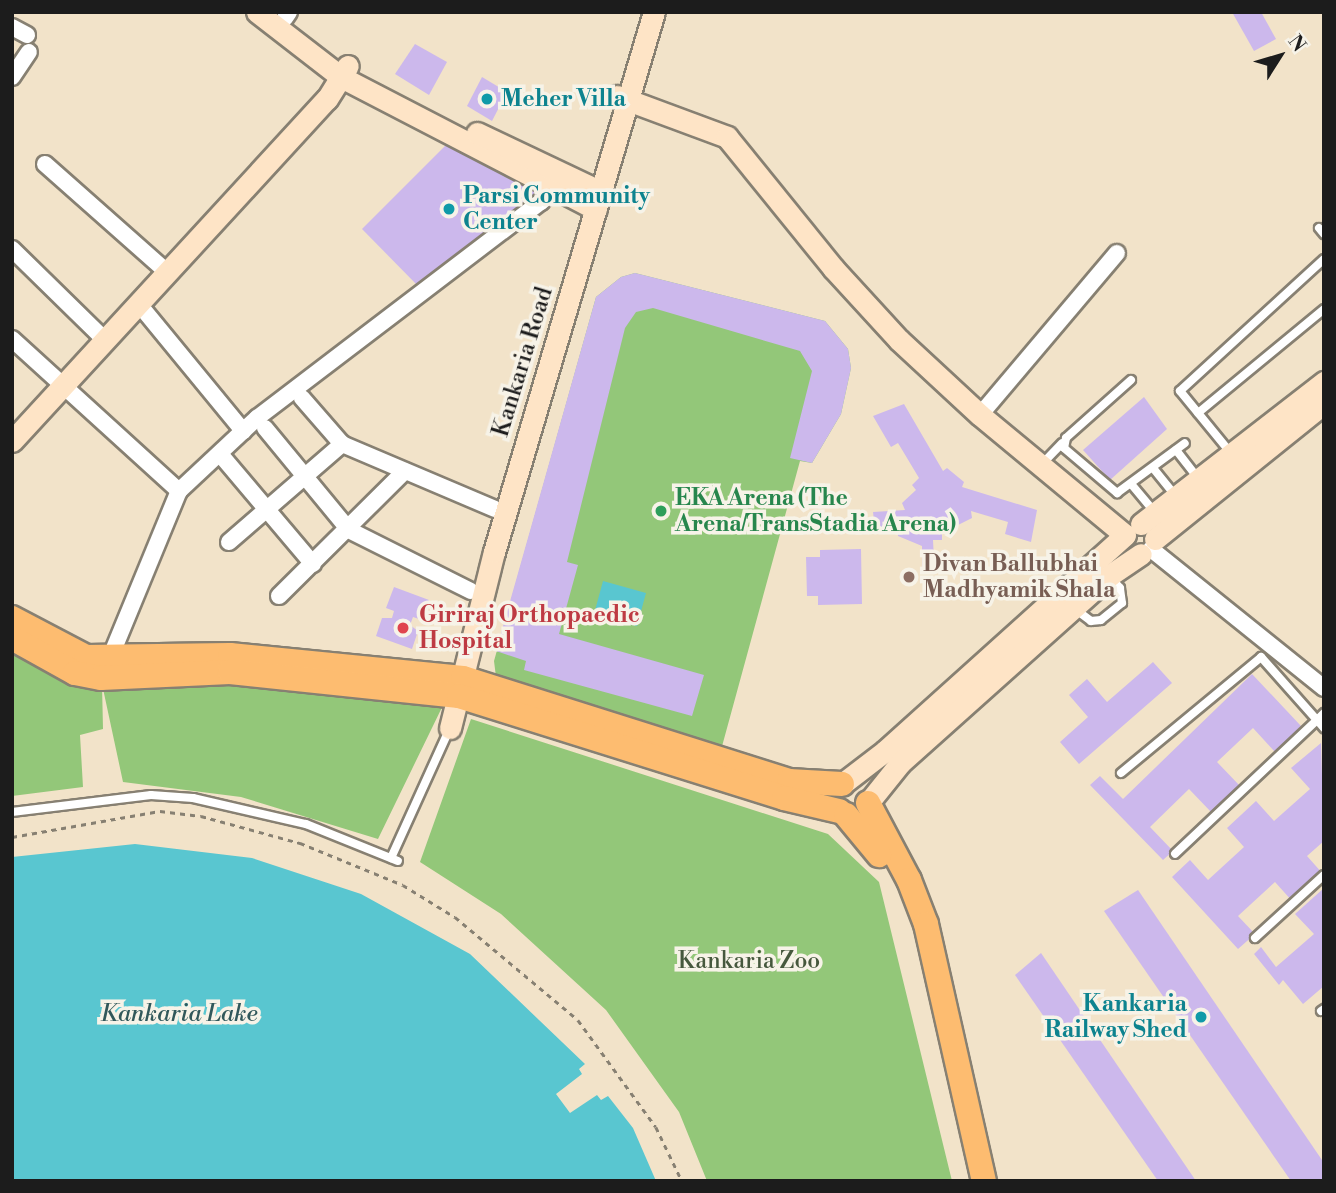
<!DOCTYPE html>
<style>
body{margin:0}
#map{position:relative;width:1336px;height:1193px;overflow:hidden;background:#f2e3c9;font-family:"Libre Bodoni",serif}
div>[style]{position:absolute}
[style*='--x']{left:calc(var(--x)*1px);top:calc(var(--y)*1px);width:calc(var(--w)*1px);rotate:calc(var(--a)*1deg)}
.green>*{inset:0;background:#93c779}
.water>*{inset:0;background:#59c6d0}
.building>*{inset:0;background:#ccb8ec}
.path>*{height:2.5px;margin-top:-1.25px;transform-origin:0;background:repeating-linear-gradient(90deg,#878072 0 5px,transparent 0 10px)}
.roads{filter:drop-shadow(2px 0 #878072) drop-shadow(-2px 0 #878072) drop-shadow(0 2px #878072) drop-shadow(0 -2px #878072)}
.lane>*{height:8px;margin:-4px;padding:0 4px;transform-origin:4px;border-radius:4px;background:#fff}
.street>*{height:16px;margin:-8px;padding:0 8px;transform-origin:8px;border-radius:8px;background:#fff}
.secondary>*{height:21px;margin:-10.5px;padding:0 10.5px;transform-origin:10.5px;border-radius:10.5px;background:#fee4c6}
.primary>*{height:24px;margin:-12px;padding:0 12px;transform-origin:12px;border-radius:12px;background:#fdbc70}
.dots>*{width:19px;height:19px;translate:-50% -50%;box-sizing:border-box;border:4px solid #f7f3e8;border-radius:50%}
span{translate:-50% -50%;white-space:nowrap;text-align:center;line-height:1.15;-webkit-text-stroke:7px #f7f3e8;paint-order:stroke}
.culture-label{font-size:23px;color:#0d838f;font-weight:700}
.left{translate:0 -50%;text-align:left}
.right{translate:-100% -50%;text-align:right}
.street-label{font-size:23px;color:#1c1c1c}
.leisure-label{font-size:23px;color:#27864d;font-weight:700}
.education-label{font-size:23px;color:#785e54;font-weight:700}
.health-label{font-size:23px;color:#be3a42;font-weight:700}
.park-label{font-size:23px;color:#46583d}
.water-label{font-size:24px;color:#31585b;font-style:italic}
.frame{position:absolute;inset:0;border:14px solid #1c1c1c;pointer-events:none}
.north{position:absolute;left:1245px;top:21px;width:70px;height:70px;-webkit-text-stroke:5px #f7f3e8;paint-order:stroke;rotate:53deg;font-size:19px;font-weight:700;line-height:28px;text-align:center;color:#1c1c1c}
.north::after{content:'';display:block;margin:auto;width:24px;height:32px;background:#1c1c1c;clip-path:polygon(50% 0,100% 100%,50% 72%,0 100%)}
</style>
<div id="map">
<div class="green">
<div style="clip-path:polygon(635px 273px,825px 321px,848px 349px,851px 368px,841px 414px,812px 463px,800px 461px,721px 750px,496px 677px,494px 661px,596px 297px,621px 277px)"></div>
<div style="clip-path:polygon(12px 651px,448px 695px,378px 839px,241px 797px,123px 782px,102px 684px,103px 729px,80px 735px,83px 787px,12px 796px)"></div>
<div style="clip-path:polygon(471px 719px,828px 834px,879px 882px,952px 1181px,707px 1181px,679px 1112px,606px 1010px,501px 914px,420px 862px)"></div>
</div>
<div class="water">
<div style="clip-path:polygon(603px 581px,646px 593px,637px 626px,594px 614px)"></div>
<div style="clip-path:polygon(135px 844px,252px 858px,361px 894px,470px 954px,585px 1064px,579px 1069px,582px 1074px,556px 1094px,570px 1113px,597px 1095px,601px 1100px,608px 1096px,633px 1128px,656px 1181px,12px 1181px,12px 857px)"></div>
</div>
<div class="building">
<div style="clip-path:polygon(1232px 12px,1261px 12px,1276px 39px,1254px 51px)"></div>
<div style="clip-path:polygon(415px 44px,447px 62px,429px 95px,395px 74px)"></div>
<div style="clip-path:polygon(482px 77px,507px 92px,492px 121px,467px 106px)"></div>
<div style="clip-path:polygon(446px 145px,541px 189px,418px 286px,362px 229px)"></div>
<div style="clip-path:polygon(635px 273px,825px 321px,848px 349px,851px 368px,841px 414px,812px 463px,790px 458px,812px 371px,800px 351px,653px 308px,636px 312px,625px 328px,567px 562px,578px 565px,559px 634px,704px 675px,692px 716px,524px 670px,526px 661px,496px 651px,596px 297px,621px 277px)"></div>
<div style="clip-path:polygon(1144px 397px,1167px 429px,1110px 480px,1083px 450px)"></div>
<div style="clip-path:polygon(904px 404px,943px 471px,947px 468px,964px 482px,962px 487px,1037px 510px,1031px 542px,1005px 534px,1008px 522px,971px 511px,972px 518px,958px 525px,951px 522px,942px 532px,942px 540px,933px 540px,934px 560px,941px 571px,928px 574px,922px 569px,922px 546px,898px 536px,897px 526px,875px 529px,873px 512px,905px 510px,902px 503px,916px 490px,912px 485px,919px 478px,898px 443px,891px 447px,873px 416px)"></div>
<div style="clip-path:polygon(861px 549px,862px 604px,818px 605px,818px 596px,807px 596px,806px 557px,820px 557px,820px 550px)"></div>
<div style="clip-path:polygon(394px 587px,429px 600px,422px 620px,413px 617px,410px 625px,418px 631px,412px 649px,376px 636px,382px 618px,392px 618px,394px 611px,386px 608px)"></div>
<div style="clip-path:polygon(1153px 662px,1172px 683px,1079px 764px,1060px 742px,1088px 717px,1069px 695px,1087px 679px,1107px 702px)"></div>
<div style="clip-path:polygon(1252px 674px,1301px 726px,1275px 752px,1253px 728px,1217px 762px,1240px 786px,1212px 813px,1189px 789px,1150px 827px,1173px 851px,1163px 860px,1090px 785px,1100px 776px,1123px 799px)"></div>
<div style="clip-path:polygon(1321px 743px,1324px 841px,1307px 856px,1323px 874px,1293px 902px,1275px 882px,1238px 916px,1255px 934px,1238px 949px,1172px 877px,1190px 860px,1208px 880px,1244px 847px,1227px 828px,1256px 801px,1274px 821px,1310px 789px,1291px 768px)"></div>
<div style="clip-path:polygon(1324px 888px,1324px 986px,1303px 1004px,1283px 980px,1279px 985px,1254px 954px,1261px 947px,1276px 967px,1314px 934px,1295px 914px)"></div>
<div style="clip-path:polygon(1138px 890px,1324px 1163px,1324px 1181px,1291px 1181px,1104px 911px)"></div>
<div style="clip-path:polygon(1041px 953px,1196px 1181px,1158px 1181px,1015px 975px)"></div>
</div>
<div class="path">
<div style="--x:12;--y:837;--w:150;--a:-10"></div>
<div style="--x:160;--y:811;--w:41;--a:7"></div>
<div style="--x:201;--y:816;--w:103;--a:15.3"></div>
<div style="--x:300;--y:843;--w:111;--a:22.2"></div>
<div style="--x:403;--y:885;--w:61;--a:31.6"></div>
<div style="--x:455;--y:917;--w:160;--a:39.9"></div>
<div style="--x:578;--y:1020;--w:132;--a:53.9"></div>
<div style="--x:656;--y:1127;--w:60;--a:64.3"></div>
</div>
<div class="roads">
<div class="lane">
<div style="--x:1319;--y:228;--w:8;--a:50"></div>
<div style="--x:1131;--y:380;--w:87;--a:138.3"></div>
<div style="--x:1066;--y:438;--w:10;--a:101"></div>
<div style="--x:1064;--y:448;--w:70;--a:40.3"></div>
<div style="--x:1117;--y:493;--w:84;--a:-36.3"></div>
<div style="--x:1198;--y:413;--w:163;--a:-39.5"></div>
<div style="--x:1176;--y:450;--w:36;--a:52"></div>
<div style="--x:1230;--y:452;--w:79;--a:-129.3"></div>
<div style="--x:1180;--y:391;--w:195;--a:-42.5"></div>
<div style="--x:1042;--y:464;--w:29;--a:-46"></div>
<div style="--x:1153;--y:468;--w:36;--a:51"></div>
<div style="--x:1132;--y:485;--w:35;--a:50"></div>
<div style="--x:1075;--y:609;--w:20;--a:37"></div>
<div style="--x:1091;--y:621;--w:10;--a:-6"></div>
<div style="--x:1101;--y:620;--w:27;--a:-39"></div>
<div style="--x:1122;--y:603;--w:15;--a:-98"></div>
<div style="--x:1120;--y:588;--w:13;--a:-132"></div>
<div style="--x:1324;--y:713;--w:10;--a:135"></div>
<div style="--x:1317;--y:720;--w:11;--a:49"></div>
<div style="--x:1121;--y:773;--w:182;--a:-39.6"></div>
<div style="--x:1261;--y:657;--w:84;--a:48.4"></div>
<div style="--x:1317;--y:720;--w:195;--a:136.7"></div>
<div style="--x:12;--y:812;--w:140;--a:-7"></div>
<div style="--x:151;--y:795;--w:42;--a:4.1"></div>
<div style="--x:193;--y:798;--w:116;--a:13"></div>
<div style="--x:306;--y:824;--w:99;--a:21.9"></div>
<div style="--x:391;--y:858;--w:143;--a:-65.6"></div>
<div style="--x:1255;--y:938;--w:93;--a:-42.4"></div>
<div style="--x:1321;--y:1011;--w:4;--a:-34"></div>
</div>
<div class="street">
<div style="--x:285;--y:18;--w:7;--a:-56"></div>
<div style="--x:12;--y:27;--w:17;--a:28"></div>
<div style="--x:12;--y:77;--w:30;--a:-56"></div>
<div style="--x:45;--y:164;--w:164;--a:41.5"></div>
<div style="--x:12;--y:249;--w:129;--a:44.4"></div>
<div style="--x:138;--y:303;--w:166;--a:50.6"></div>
<div style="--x:12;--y:339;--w:226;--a:42.3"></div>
<div style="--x:302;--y:398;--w:61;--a:49"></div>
<div style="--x:342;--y:444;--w:166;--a:23"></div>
<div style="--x:980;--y:415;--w:212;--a:-49.8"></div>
<div style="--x:265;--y:428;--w:132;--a:50.5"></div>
<div style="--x:349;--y:530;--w:136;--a:26.6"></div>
<div style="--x:220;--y:454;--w:144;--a:49.8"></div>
<div style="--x:229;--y:542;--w:150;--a:-40.9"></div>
<div style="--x:1151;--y:549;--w:222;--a:38.8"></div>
<div style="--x:279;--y:596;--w:177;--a:-44.8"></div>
<div style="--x:108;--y:663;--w:186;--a:-67.6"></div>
<div style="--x:179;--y:491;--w:107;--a:-43.1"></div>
<div style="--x:257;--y:418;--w:357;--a:-37.3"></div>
<div style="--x:541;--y:202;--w:18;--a:-52"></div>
</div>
<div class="secondary">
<div style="--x:257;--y:12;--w:106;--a:37.7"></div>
<div style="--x:341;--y:77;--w:287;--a:27.4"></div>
<div style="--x:617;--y:96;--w:117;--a:20.4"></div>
<div style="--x:727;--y:137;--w:169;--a:51"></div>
<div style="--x:833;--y:268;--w:98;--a:47.5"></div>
<div style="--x:899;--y:340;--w:110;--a:42.8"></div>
<div style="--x:980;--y:415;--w:188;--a:39.6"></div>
<div style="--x:1125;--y:535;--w:323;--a:138"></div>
<div style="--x:885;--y:751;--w:54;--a:142.5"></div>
<div style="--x:477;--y:133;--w:137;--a:25.4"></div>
<div style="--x:12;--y:441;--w:465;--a:-47.4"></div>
<div style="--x:327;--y:99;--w:39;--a:-58"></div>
<div style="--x:1141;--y:524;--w:232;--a:-37.8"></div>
<div style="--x:1155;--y:539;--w:217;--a:-38.8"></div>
<div style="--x:450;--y:728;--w:181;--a:-76"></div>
<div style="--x:494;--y:552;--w:563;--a:-73.5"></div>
<div style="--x:868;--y:803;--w:51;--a:-51.3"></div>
<div style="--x:900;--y:763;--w:282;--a:-41.8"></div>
<div style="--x:1110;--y:575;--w:37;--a:-34"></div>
</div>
<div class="primary">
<div style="--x:12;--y:618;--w:84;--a:27.8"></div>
<div style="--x:86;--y:657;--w:144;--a:-0.8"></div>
<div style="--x:230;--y:655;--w:234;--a:5.6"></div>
<div style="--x:463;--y:678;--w:342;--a:17.5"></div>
<div style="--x:789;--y:781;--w:53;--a:3.2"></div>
<div style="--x:12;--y:638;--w:72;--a:29.1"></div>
<div style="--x:75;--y:673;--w:26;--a:11"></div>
<div style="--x:101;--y:678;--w:129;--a:-2.7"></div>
<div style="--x:230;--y:672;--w:230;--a:6"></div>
<div style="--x:459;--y:696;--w:341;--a:17.4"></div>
<div style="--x:784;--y:798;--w:57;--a:13.3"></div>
<div style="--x:868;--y:803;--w:87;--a:62"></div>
<div style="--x:909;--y:880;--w:47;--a:68.9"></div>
<div style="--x:926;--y:924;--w:263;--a:77.3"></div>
<div style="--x:846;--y:815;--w:52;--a:50.5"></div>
</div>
</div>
<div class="dots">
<div style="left:487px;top:99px;background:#0f9aa8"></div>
<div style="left:449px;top:209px;background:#0f9aa8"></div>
<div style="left:661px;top:511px;background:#2e9e5b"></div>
<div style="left:909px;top:577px;background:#8d6e63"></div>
<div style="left:403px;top:628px;background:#e0444e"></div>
<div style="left:1201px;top:1017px;background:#0f9aa8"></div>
</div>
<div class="culture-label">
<span class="left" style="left:501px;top:99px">Meher Villa</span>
<span class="left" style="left:463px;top:209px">Parsi Community<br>Center</span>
<span class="right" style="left:1187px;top:1017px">Kankaria<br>Railway Shed</span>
</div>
<div class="street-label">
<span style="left:523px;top:362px;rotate:-73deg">Kankaria Road</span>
</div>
<div class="leisure-label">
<span class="left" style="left:675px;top:511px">EKA Arena (The<br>Arena/TransStadia Arena)</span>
</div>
<div class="education-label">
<span class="left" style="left:923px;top:577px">Divan Ballubhai<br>Madhyamik Shala</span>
</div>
<div class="health-label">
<span class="left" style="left:419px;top:628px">Giriraj Orthopaedic<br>Hospital</span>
</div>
<div class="park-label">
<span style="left:749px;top:961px">Kankaria Zoo</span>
</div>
<div class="water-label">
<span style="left:179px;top:1015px">Kankaria Lake</span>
</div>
<div class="frame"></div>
<div class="north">N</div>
</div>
